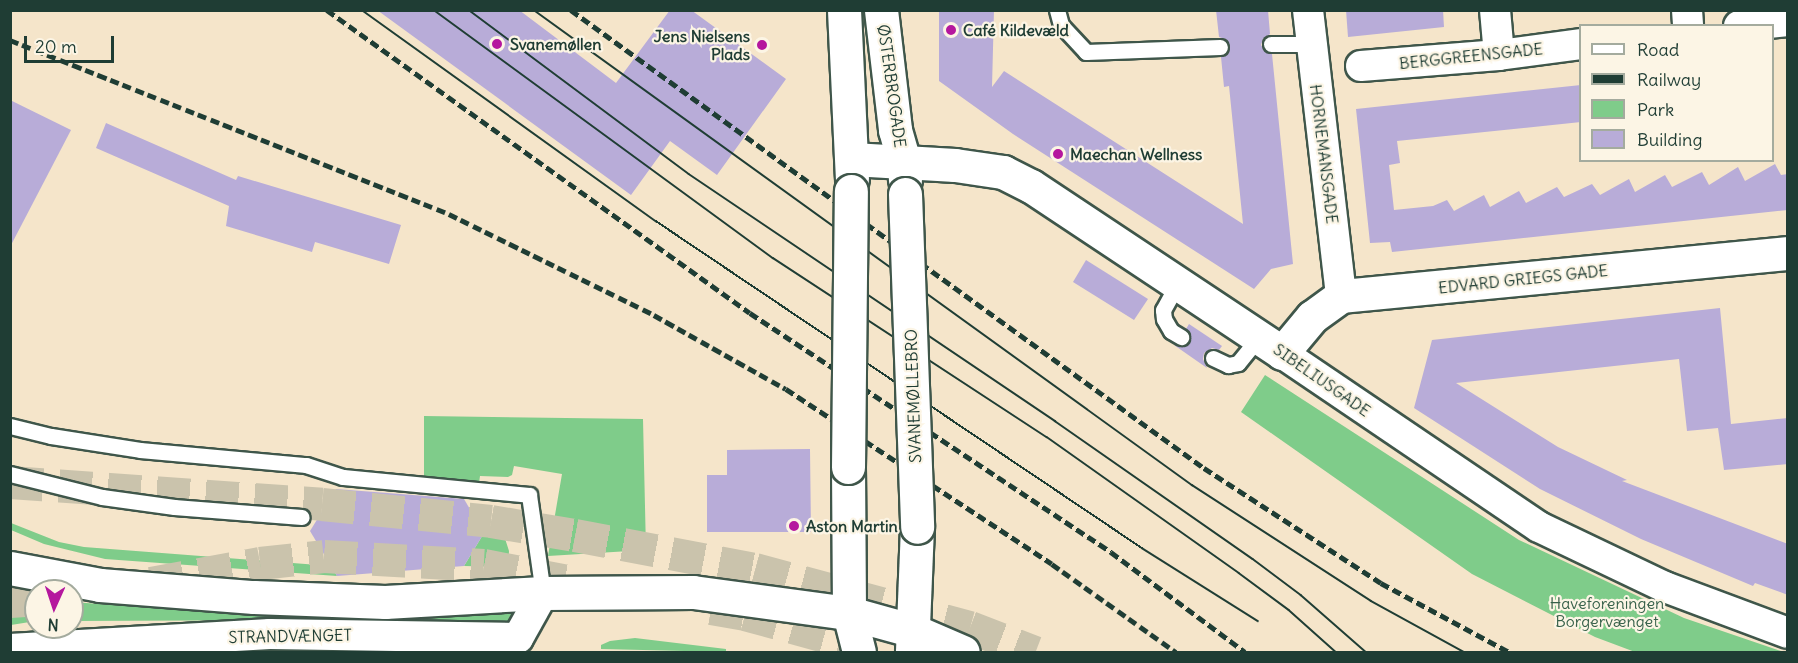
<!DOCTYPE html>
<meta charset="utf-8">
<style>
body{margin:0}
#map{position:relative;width:1798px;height:663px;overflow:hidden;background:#f5e5ca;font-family:Delius,sans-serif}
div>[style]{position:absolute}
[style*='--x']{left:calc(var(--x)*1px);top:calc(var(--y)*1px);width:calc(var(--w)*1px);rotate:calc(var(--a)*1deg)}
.green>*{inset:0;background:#7fcc8a}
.building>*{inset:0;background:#b8acd8}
.highway-tunnel>*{height:33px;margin-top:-16.5px;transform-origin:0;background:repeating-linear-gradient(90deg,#cac3ac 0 33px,transparent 0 49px)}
.roads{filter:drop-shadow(2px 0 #3f564a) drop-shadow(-2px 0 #3f564a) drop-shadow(0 2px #3f564a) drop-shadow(0 -2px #3f564a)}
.lane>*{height:15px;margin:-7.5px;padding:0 7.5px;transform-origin:7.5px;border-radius:7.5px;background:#fff}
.street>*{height:30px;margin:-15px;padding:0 15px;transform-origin:15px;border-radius:15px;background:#fff}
.secondary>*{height:33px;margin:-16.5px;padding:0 16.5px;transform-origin:16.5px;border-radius:16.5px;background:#fff}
.tram>*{height:1.5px;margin:-0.75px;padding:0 0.75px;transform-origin:0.75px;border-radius:0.75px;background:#1f3d34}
.rail>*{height:4.5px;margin-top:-2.25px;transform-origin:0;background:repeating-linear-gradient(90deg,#1f3d34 0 9px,transparent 0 13.5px)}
.bridges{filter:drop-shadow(2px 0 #3f564a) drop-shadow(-2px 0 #3f564a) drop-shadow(0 2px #3f564a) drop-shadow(0 -2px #3f564a)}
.secondary-bridge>*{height:33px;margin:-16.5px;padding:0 16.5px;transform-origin:16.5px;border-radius:16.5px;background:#fff}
.dots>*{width:16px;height:16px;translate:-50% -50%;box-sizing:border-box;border:3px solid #fcf5e5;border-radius:50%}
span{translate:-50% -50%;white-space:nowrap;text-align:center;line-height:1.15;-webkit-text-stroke:4.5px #fcf5e5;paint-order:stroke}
.poi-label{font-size:16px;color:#1f3d34;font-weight:700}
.left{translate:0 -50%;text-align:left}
.right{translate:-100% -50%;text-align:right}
.street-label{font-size:16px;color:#1f3d34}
.park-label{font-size:16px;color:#37614a}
.frame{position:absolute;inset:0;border:12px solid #1f3d34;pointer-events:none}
.legend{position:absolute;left:1579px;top:24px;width:195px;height:138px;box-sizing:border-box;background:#fcf5e5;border:2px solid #a4ab9e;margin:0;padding:8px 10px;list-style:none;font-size:18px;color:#1f3d34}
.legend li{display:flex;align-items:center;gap:12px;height:30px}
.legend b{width:30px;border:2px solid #a4ab9e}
.north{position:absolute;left:24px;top:579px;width:60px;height:60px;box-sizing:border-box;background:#fcf5e5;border:2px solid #a4ab9e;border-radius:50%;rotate:183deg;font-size:16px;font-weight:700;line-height:24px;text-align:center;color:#1f3d34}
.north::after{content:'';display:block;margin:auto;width:21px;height:27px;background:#b5179e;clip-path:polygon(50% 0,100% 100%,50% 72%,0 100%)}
.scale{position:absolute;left:24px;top:36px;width:90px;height:27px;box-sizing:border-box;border:3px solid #1f3d34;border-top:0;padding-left:8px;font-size:18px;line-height:21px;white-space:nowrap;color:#1f3d34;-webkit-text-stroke:4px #fcf5e5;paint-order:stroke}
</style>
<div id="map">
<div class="green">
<div style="clip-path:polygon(1265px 375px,1519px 540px,1684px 618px,1784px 652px,1635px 652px,1595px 637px,1472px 574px,1241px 412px)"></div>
<div style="clip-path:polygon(424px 416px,643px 419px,646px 550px,548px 556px,562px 474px,514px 466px,512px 475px,508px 477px,480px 476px,479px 483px,424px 478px)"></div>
<div style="clip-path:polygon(11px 523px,59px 542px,84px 547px,331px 566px,337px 576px,105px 559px,44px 544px,11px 530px)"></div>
<div style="clip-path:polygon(501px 526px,509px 551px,508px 567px,464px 566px,484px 533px,480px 527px)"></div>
<div style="clip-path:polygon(11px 600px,36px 600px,36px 621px,11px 625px)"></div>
<div style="clip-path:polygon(72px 602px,280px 617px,336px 618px,461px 612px,516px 613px,509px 625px,305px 620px,72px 621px)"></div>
<div style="clip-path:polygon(635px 638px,726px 649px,726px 652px,601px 649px,601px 645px,610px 641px)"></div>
</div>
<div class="building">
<div style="clip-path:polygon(377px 10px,519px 10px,616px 83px,670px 10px,691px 10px,786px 79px,717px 175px,670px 141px,631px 195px)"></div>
<div style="clip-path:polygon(939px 10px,994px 10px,992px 87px,1004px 71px,1243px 224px,1229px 86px,1224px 87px,1221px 57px,1228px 52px,1230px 46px,1225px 39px,1219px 37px,1216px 10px,1268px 10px,1270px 34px,1263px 39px,1261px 45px,1266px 52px,1272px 54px,1293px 264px,1271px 269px,1254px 289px,1013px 134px,939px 81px)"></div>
<div style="clip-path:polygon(1346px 10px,1443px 10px,1444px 27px,1348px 37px)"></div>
<div style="clip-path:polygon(1581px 85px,1581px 122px,1397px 141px,1400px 163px,1389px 165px,1394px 210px,1433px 206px,1447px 200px,1454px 211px,1484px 195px,1490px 207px,1519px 191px,1526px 203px,1557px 187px,1564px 197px,1592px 184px,1600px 195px,1629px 179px,1635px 192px,1665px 175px,1672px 187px,1702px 172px,1709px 185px,1738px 167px,1745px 181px,1775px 164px,1781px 175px,1788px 174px,1788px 210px,1392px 252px,1390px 242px,1370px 243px,1356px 109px)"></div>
<div style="clip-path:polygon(10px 100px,71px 130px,10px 247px)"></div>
<div style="clip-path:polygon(106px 123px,236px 180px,238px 176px,401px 225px,389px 264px,315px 242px,312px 252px,226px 226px,229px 206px,96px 148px)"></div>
<div style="clip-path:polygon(1086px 260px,1148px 299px,1134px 320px,1073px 282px)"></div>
<div style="clip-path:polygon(1720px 308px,1731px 424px,1788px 418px,1788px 464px,1724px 470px,1718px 428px,1687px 431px,1679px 359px,1456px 383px,1558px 447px,1627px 480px,1622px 481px,1788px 544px,1788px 595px,1755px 583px,1753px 586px,1641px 539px,1540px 489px,1414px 408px,1432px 340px)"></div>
<div style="clip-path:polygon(1189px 324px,1222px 346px,1219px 350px,1212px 348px,1204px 353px,1203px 359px,1207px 368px,1174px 345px,1181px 347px,1189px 342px,1191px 337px,1186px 329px)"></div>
<div style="clip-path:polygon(810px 449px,811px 532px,707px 532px,707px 475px,727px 475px,727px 450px)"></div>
<div style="clip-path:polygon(336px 489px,464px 499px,484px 533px,464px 566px,337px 576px,310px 531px)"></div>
</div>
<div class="highway-tunnel">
<div style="--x:10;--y:482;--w:313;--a:4"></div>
<div style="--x:322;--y:504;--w:170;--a:5.7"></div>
<div style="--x:491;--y:521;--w:85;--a:9.5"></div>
<div style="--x:575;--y:535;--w:183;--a:10.7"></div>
<div style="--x:755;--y:569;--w:223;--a:15.1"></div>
<div style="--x:970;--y:627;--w:70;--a:21"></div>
<div style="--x:151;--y:583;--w:111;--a:-10.4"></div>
<div style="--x:260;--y:563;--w:64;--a:-6.2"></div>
<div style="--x:324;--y:556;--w:160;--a:3.2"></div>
<div style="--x:484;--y:565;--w:96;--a:10.8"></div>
<div style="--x:10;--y:601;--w:26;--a:-4"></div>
<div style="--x:711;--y:608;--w:35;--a:10"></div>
<div style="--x:745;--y:614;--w:143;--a:15.4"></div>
</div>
<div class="roads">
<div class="lane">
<div style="--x:1057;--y:10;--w:16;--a:75"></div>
<div style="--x:1061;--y:25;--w:37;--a:47"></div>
<div style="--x:1086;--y:52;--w:134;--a:-2.1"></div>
<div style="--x:1271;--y:44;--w:40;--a:0"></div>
<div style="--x:1178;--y:283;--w:31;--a:119"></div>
<div style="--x:1163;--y:310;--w:9;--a:84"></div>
<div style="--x:1164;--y:319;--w:14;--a:60"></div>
<div style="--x:1171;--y:331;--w:12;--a:31"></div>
<div style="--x:1213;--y:358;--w:17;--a:25"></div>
<div style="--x:1228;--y:365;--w:10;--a:-11"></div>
<div style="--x:1238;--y:363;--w:33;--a:-51"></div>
<div style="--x:10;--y:426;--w:42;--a:13.7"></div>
<div style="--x:51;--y:436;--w:90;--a:8.9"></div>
<div style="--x:140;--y:450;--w:167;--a:5.2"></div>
<div style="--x:306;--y:465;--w:39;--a:18"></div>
<div style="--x:343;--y:477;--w:187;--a:5.5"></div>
<div style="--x:529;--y:495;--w:99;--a:81.9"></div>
<div style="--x:10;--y:474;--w:95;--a:14"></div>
<div style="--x:102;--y:497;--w:73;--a:7.9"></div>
<div style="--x:174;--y:507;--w:128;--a:4.5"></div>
</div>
<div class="street">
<div style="--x:1308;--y:10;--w:288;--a:83.4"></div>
<div style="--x:1495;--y:10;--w:45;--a:84.9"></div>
<div style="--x:1687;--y:10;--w:16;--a:86"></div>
<div style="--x:1739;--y:26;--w:49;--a:-5.8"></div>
<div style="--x:1361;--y:66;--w:138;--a:-4.6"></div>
<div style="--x:1499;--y:55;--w:82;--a:-7.7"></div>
<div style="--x:1282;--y:353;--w:310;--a:34.1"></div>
<div style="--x:1539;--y:527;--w:140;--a:25.5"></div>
<div style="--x:1665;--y:587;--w:131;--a:20.5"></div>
<div style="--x:10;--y:649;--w:260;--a:-3.3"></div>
<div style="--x:270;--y:634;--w:248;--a:0.9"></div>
<div style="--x:518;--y:638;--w:51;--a:-60.9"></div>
</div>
<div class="secondary">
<div style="--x:844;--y:10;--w:169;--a:87.3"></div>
<div style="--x:881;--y:10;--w:121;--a:83.3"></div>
<div style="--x:895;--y:130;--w:32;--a:74"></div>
<div style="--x:904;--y:161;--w:19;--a:87"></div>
<div style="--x:852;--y:159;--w:103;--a:3.3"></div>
<div style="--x:955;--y:165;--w:49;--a:8.3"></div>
<div style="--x:1003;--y:172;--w:31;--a:27"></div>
<div style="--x:1031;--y:186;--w:301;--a:33.6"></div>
<div style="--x:1282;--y:353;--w:47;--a:-50.2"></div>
<div style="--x:1312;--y:317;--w:36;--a:-36"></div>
<div style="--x:1341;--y:296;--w:449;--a:-5.5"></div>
<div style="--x:848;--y:467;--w:146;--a:89.6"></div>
<div style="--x:849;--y:613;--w:40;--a:75.6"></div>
<div style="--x:10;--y:568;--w:92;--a:10.7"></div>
<div style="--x:100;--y:585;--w:154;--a:4.5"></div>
<div style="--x:254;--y:597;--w:131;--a:2.2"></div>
<div style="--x:385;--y:602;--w:158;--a:-3.3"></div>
<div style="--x:543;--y:593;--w:150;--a:-0.4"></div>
<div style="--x:693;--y:592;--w:157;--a:7.7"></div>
<div style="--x:849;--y:613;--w:67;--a:15.5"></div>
<div style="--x:914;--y:631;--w:53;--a:23.2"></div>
<div style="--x:912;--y:651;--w:124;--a:-87.7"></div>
</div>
</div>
<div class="tram">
<div style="--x:362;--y:10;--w:362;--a:35.7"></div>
<div style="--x:656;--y:221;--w:586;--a:33.93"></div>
<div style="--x:1142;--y:548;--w:137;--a:32.2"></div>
<div style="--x:434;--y:10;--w:420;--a:36.2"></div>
<div style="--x:773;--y:258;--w:327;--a:33.2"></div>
<div style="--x:1047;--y:437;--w:235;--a:35.3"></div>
<div style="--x:1239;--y:573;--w:62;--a:36.5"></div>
<div style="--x:1289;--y:610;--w:63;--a:41.8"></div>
<div style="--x:469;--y:10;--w:274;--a:36.7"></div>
<div style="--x:689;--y:174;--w:442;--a:34"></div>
<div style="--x:1055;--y:421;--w:241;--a:34.9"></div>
<div style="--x:1253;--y:559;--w:60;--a:36.9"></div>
<div style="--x:1301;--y:595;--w:86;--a:41.2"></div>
<div style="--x:534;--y:10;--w:812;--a:35.82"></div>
<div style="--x:1192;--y:485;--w:213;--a:32.9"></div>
<div style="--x:1371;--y:601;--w:106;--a:28.7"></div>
</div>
<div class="rail">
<div style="--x:327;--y:10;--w:520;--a:35.61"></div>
<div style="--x:750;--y:313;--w:433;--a:33.5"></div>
<div style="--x:1111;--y:552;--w:167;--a:36.7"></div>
<div style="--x:571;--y:10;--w:781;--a:35.89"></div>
<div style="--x:1204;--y:468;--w:211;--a:33"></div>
<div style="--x:1381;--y:583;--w:145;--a:28.3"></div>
<div style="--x:10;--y:40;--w:472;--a:21.6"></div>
<div style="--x:449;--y:214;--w:229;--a:26.2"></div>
<div style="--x:654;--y:315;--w:151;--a:29.3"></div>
<div style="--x:786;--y:389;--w:318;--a:33.3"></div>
<div style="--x:1052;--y:564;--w:152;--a:35.4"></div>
</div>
<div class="bridges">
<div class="secondary-bridge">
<div style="--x:905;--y:194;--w:333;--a:87.9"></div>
<div style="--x:848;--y:467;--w:276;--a:-89.4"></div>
</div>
</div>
<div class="dots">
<div style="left:951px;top:30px;background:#b5179e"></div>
<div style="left:497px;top:44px;background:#b5179e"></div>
<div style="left:762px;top:45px;background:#b5179e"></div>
<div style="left:1058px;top:154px;background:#b5179e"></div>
<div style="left:794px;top:526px;background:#b5179e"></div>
</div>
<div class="poi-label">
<span class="left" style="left:963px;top:30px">Café Kildevæld</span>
<span class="right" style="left:750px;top:45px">Jens Nielsens<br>Plads</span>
<span class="left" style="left:510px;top:44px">Svanemøllen</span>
<span class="left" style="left:1070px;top:154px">Maechan Wellness</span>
<span class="left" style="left:806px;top:526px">Aston Martin</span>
</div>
<div class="street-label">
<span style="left:1471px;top:56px;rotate:-6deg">BERGGREENSGADE</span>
<span style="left:892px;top:86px;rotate:82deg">ØSTERBROGADE</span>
<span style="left:1324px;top:154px;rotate:83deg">HORNEMANSGADE</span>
<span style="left:1523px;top:279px;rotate:-6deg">EDVARD GRIEGS GADE</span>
<span style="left:1322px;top:380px;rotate:35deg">SIBELIUSGADE</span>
<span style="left:913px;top:396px;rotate:-92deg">SVANEMØLLEBRO</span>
<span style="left:290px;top:636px;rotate:-1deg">STRANDVÆNGET</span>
</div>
<div class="park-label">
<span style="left:1607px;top:612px">Haveforeningen<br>Borgervænget</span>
</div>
<div class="frame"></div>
<ul class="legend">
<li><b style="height:8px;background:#fff"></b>Road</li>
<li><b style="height:8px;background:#1f3d34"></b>Railway</li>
<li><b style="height:16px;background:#7fcc8a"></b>Park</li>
<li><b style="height:16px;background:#b8acd8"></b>Building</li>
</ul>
<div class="north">N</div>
<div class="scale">20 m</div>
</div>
